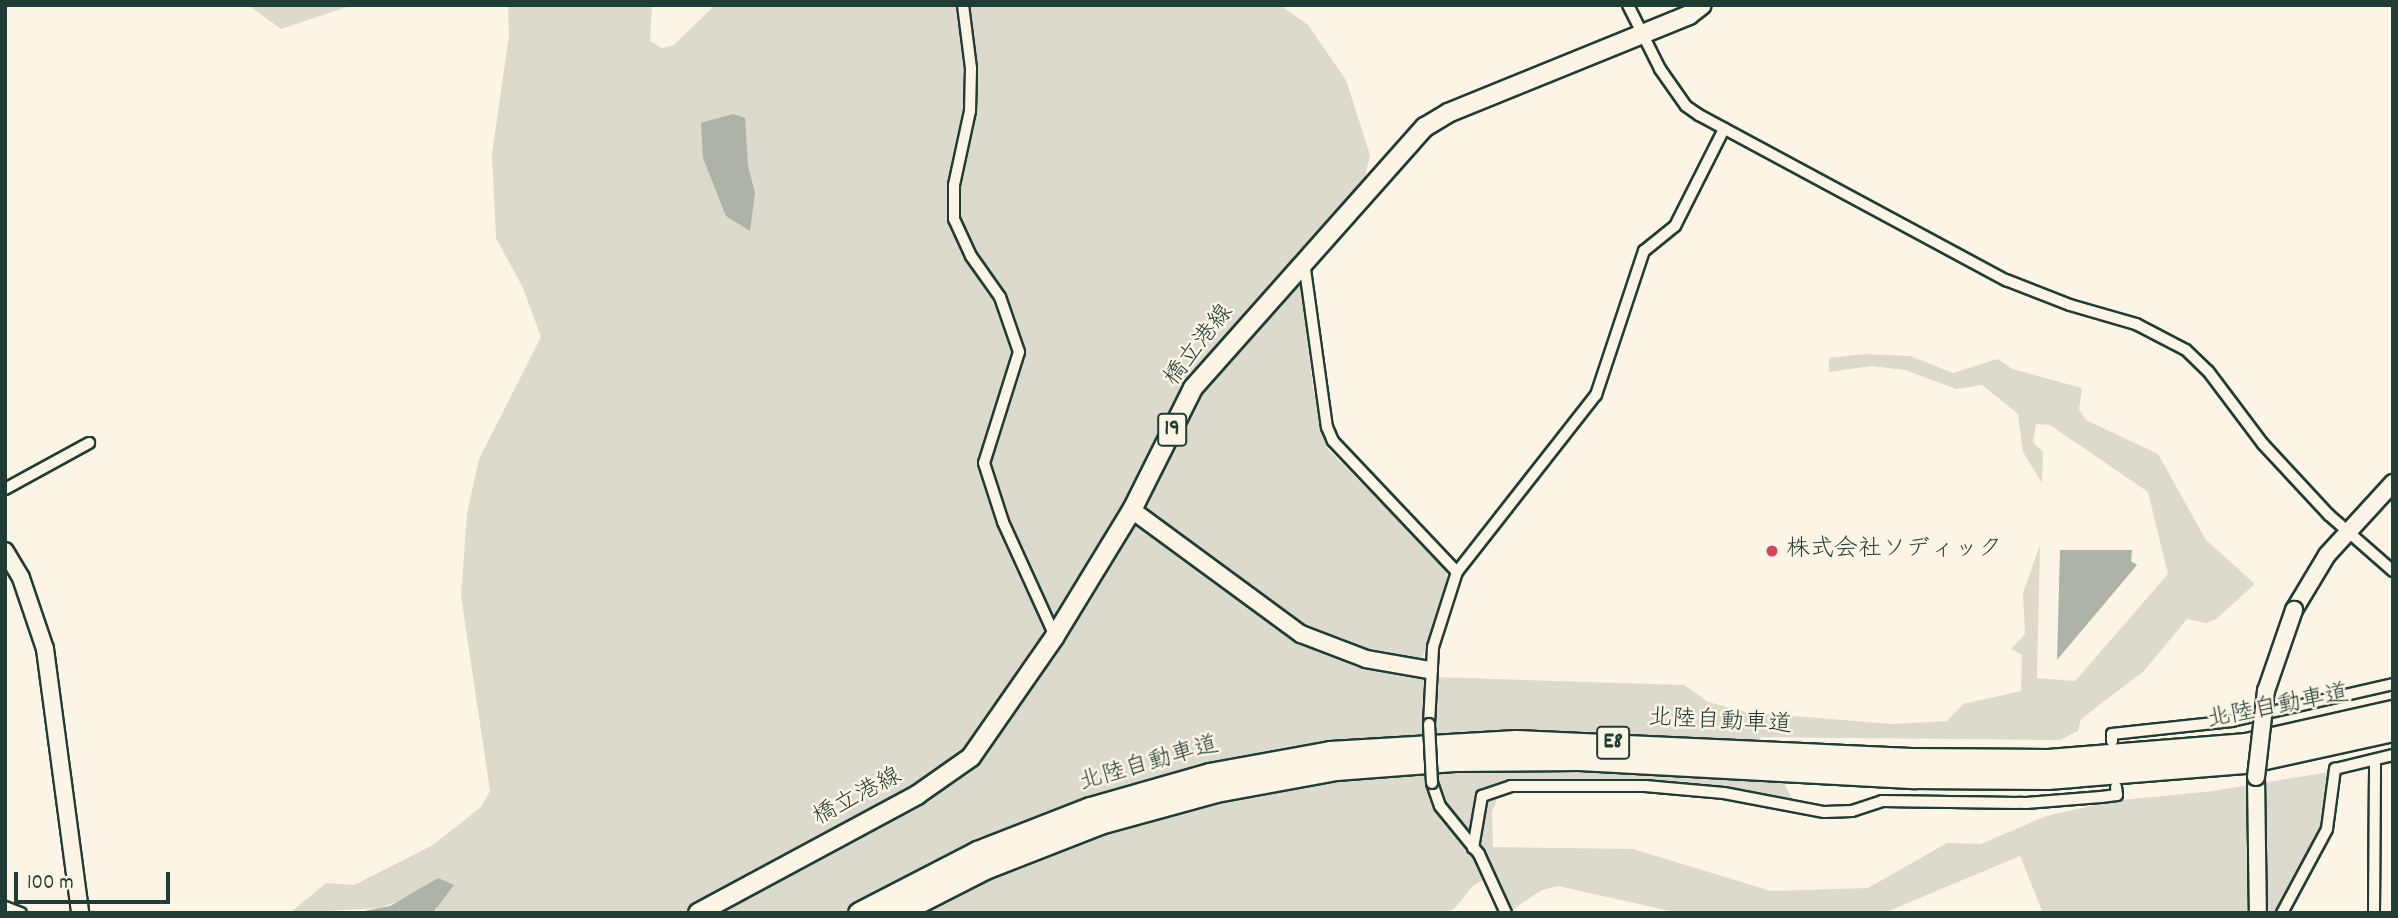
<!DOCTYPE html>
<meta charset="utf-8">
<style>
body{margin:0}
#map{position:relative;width:2398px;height:918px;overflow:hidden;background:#fcf5e5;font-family:Dekko,"Klee One",sans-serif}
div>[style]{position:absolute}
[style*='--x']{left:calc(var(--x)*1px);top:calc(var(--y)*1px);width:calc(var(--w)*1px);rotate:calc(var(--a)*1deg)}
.green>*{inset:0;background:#dcdacc}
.water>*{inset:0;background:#aeb3a7}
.roads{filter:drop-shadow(2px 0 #1f3d34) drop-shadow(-2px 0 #1f3d34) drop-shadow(0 2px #1f3d34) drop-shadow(0 -2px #1f3d34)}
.street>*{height:10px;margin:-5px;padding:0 5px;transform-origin:5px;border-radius:5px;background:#fcf5e5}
.secondary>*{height:16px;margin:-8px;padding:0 8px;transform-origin:8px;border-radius:8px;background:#fcf5e5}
.primary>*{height:18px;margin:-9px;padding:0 9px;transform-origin:9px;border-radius:9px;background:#fcf5e5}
.highway>*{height:21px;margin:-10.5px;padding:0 10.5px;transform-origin:10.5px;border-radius:10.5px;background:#fcf5e5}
.bridges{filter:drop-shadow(2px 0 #1f3d34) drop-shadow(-2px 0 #1f3d34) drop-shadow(0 2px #1f3d34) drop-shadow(0 -2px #1f3d34)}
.street-bridge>*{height:10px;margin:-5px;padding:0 5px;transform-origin:5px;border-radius:5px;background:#fcf5e5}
.secondary-bridge>*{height:16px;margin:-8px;padding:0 8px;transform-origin:8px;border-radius:8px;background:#fcf5e5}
.dots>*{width:19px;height:19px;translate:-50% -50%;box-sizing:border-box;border:4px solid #fcf5e5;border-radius:50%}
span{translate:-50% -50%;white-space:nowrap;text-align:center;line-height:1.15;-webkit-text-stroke:5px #fcf5e5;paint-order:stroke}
.shield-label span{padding:2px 5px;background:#fcf5e5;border:2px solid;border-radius:5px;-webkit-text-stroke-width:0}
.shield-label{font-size:23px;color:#1f3d34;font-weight:700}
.street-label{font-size:24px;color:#1f3d34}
.poi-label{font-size:24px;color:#1f3d34}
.left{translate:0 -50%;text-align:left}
.frame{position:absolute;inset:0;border:7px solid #1f3d34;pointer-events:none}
.scale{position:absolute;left:14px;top:872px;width:156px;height:32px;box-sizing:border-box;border:4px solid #1f3d34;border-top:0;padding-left:9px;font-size:21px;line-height:24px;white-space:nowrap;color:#1f3d34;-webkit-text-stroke:5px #fcf5e5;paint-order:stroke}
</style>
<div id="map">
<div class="green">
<div style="clip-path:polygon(248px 5px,353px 5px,281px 29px)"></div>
<div style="clip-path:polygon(508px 5px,652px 5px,650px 41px,662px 48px,674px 45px,715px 5px,1280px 5px,1308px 25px,1346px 80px,1370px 155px,1363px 186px,1298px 259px,1313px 388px,1327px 448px,1445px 568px,1448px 580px,1421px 661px,1433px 677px,1684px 685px,1708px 702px,1746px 712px,1891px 724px,1947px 721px,1963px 704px,2021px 691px,2022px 655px,2011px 649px,2025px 634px,2023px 593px,2040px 545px,2037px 678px,2075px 681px,2168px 574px,2148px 492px,2050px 425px,2036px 424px,2033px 442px,2043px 452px,2042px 483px,2023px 452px,2018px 414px,1982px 385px,1956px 389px,1905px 370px,1871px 366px,1829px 372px,1829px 358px,1864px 354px,1910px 356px,1953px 373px,1998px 359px,2012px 369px,2082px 388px,2079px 409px,2086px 420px,2158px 454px,2206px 540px,2255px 584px,2216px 619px,2206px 623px,2187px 619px,2144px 671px,2081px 719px,2078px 731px,2060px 740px,1760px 737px,1794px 802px,1750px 792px,1503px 785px,1492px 812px,1493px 847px,1633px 849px,1771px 891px,1868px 888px,1947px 843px,1981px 844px,2046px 816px,2113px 801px,2213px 791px,2329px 772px,2323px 822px,2315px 846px,2277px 913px,2043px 913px,2020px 856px,1884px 913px,1679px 913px,1558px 886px,1542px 890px,1510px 911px,1493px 873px,1473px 886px,1454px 909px,1443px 913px,433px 913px,437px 910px,438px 878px,409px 897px,380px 908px,290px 913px,326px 883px,354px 885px,433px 845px,481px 807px,490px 791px,461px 596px,467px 514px,479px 459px,541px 337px,523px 288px,496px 238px,492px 154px,509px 35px)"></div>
</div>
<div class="water">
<div style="clip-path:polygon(733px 114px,745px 118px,748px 166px,755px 193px,750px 231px,726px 216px,703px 158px,701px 123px)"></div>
<div style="clip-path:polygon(2060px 550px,2132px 550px,2131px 561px,2137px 565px,2057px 660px)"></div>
<div style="clip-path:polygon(438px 878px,454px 885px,433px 913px,354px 913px,390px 906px)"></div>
</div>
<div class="roads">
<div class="street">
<div style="--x:963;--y:5;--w:64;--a:82.8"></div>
<div style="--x:971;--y:68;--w:43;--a:91.3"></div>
<div style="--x:970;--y:111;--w:76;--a:102.2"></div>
<div style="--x:954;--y:185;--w:34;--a:90"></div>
<div style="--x:954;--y:219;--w:41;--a:65.3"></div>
<div style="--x:971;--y:256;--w:50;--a:54.7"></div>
<div style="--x:1000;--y:297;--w:58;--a:70.9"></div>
<div style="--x:1019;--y:352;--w:116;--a:107.5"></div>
<div style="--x:984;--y:463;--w:62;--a:72.1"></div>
<div style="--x:1003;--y:522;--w:125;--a:65.5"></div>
<div style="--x:1628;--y:5;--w:72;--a:63.4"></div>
<div style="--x:1660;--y:69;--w:45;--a:54.9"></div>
<div style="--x:1686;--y:106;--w:16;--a:35"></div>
<div style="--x:1699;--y:115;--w:349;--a:28.3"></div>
<div style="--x:2006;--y:280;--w:69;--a:21.3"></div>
<div style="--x:2070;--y:305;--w:69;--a:16.1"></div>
<div style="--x:2136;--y:324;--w:56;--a:27.5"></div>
<div style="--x:2186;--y:350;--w:30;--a:44"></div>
<div style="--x:2208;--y:371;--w:91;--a:53"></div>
<div style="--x:2263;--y:444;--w:97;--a:47.1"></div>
<div style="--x:2329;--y:515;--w:85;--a:41.2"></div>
<div style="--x:1304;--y:262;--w:167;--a:82.1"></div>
<div style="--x:1327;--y:427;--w:15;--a:67"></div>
<div style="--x:1333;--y:441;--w:180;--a:46.6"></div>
<div style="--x:5;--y:489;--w:96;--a:-28.7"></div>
<div style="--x:1429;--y:724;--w:77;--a:-87"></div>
<div style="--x:1433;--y:647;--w:79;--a:-72.3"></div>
<div style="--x:1457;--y:572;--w:225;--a:-51.9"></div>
<div style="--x:1596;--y:395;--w:152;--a:-71.6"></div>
<div style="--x:1644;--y:251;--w:40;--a:-39"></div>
<div style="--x:1675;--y:226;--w:109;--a:-63.2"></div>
<div style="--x:2112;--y:741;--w:7;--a:-90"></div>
<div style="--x:2112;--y:734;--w:121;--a:-6.2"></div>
<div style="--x:2232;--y:721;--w:165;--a:-12.9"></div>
<div style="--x:1432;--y:783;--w:24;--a:71"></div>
<div style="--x:1440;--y:806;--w:62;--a:50.9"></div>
<div style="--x:1479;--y:854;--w:65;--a:65.4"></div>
<div style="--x:1473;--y:848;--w:53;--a:-80.2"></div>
<div style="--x:1482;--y:796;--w:31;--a:-19"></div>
<div style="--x:1511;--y:786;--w:134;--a:0"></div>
<div style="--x:1645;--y:786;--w:79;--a:5.1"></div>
<div style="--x:1724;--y:793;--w:102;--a:10.8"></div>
<div style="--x:1824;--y:812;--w:28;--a:-2"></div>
<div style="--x:1852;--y:811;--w:32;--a:-18"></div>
<div style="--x:1882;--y:801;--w:144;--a:0.8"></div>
<div style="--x:2026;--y:803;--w:75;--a:-4.6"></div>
<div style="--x:2101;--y:797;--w:16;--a:-7"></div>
<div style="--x:2117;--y:795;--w:8;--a:-97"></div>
<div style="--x:5;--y:907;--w:17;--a:21"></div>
<div style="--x:2282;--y:913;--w:95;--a:-61.8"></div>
<div style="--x:2327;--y:829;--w:61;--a:-82.4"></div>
<div style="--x:2335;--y:769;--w:60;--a:-13.6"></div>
<div style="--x:2374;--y:913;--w:153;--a:-89.6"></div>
</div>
<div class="secondary">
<div style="--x:1132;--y:510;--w:210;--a:36.3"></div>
<div style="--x:1301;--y:634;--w:70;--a:21"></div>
<div style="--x:1366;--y:659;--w:64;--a:9.9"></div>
<div style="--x:5;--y:551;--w:31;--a:59"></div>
<div style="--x:21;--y:578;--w:75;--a:71.3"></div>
<div style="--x:45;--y:649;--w:266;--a:82.4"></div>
<div style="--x:2294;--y:610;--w:64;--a:-59"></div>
<div style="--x:2327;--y:555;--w:98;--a:-47.5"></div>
<div style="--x:2256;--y:777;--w:136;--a:89.2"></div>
</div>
<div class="primary">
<div style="--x:698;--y:913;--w:249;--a:-28.3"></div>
<div style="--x:917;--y:795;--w:66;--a:-35.1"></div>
<div style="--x:971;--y:757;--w:147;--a:-55.2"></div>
<div style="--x:1055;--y:636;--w:148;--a:-58.6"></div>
<div style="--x:1132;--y:510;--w:136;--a:-63.4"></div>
<div style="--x:1193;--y:388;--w:349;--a:-48.4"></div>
<div style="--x:1425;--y:127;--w:27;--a:-31"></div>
<div style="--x:1448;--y:113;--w:260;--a:-22.1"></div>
<div style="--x:1689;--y:15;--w:16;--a:-38"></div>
</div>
<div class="highway">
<div style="--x:859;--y:913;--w:133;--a:-27.3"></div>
<div style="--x:977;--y:852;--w:121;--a:-21.3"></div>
<div style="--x:1090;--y:808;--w:124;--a:-15.9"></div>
<div style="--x:1209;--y:774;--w:123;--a:-10.3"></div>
<div style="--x:1330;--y:752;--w:186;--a:-3.4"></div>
<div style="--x:1516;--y:741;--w:395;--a:2.6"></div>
<div style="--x:1911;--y:759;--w:137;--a:0.4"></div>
<div style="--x:2048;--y:760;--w:199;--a:-4.6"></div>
<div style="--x:2246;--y:744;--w:151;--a:-12.7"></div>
<div style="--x:897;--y:913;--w:99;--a:-27.1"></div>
<div style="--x:985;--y:868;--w:123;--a:-21.4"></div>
<div style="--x:1100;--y:823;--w:120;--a:-15.4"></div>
<div style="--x:1216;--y:791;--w:122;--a:-10.4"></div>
<div style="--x:1336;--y:769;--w:118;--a:-4.4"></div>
<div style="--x:1454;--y:760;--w:125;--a:-0.5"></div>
<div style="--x:1579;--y:759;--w:336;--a:3.1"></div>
<div style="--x:1915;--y:777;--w:132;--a:0.4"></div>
<div style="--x:2047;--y:778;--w:201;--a:-4.6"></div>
<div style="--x:2247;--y:762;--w:149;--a:-12.4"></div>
</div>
</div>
<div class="bridges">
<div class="street-bridge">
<div style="--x:1429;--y:724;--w:59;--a:87.1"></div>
</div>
<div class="secondary-bridge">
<div style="--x:2256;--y:777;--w:87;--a:-83.4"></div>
<div style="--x:2266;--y:691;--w:86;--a:-70.9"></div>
</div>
</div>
<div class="dots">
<div style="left:1772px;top:551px;background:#d1495b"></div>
</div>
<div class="shield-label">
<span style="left:1172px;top:430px">19</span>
<span style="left:1613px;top:743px">E8</span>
</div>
<div class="street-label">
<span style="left:1200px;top:346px;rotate:-52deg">橋立港線</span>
<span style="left:2278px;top:708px;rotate:-11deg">北陸自動車道</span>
<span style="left:1720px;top:723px;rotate:3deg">北陸自動車道</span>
<span style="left:1149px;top:765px;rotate:-16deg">北陸自動車道</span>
<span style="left:858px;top:798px;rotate:-28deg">橋立港線</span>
</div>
<div class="poi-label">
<span class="left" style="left:1786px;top:551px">株式会社ソディック</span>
</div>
<div class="frame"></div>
<div class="scale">100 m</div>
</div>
